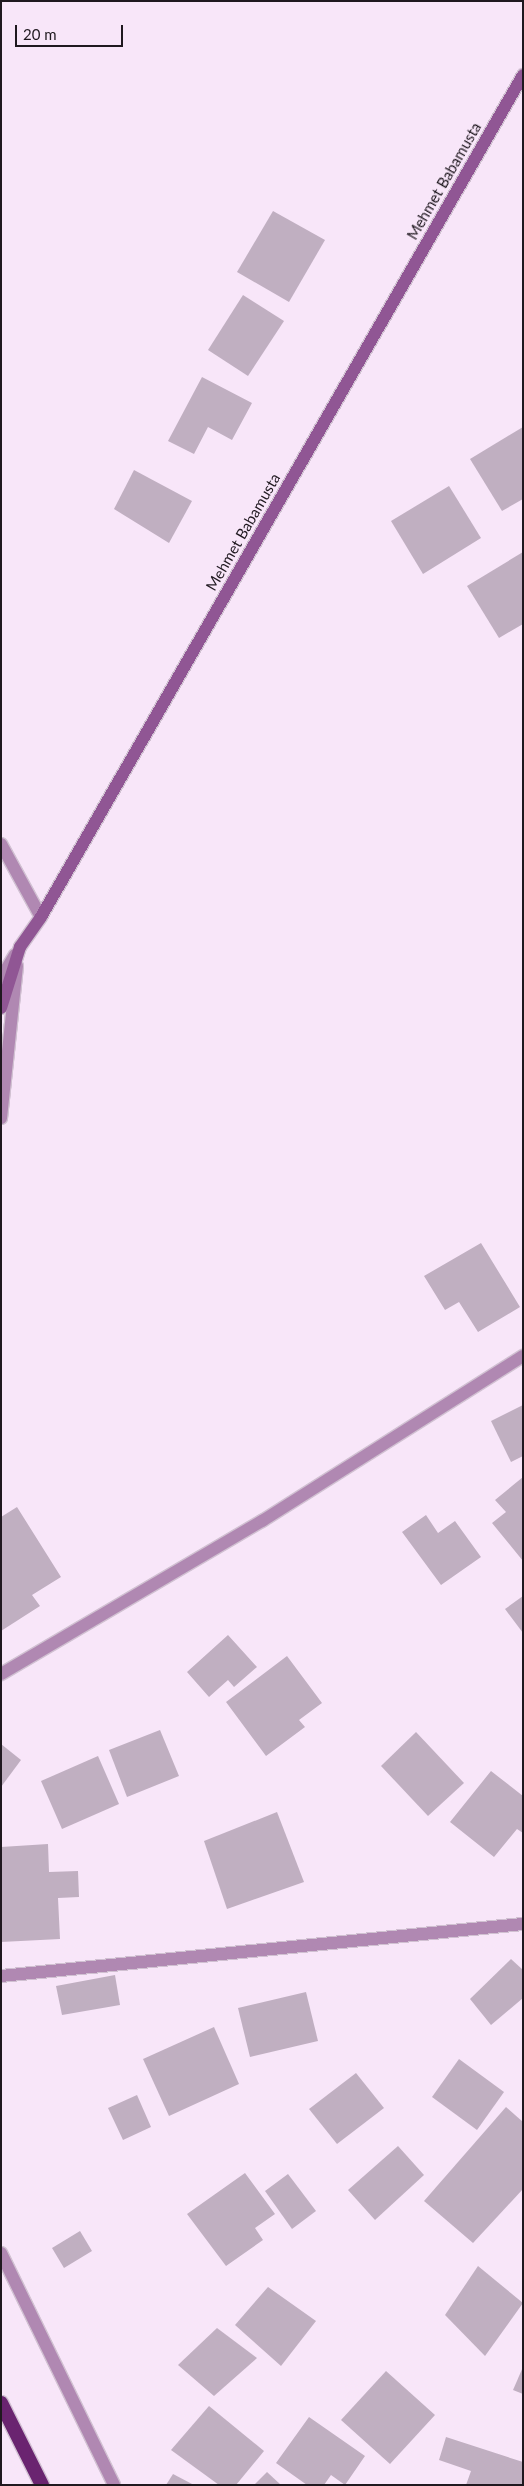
<!DOCTYPE html>
<style>
body{margin:0}
#map{position:relative;width:524px;height:2486px;overflow:hidden;background:#f8e6f9;font-family:Lato,sans-serif}
div>[style]{position:absolute}
[style*='--x']{left:calc(var(--x)*1px);top:calc(var(--y)*1px);width:calc(var(--w)*1px);rotate:calc(var(--a)*1deg)}
.building>*{inset:0;background:#c0afc1}
.roads{filter:drop-shadow(1px 0 #d1c1d2) drop-shadow(-1px 0 #d1c1d2) drop-shadow(0 1px #d1c1d2) drop-shadow(0 -1px #d1c1d2)}
.service>*{height:12px;margin:-6px;padding:0 6px;transform-origin:6px;border-radius:6px;background:#b088b2}
.minor>*{height:12px;margin:-6px;padding:0 6px;transform-origin:6px;border-radius:6px;background:#b088b2}
.tertiary>*{height:12px;margin:-6px;padding:0 6px;transform-origin:6px;border-radius:6px;background:#b088b2}
.secondary>*{height:12px;margin:-6px;padding:0 6px;transform-origin:6px;border-radius:6px;background:#905694}
.trunk>*{height:14px;margin:-7px;padding:0 7px;transform-origin:7px;border-radius:7px;background:#6a2470}
span{translate:-50% -50%;white-space:nowrap;text-align:center;line-height:1.15;-webkit-text-stroke:5px #f8e6f9;paint-order:stroke}
.street-label{font-size:15px;color:#1f181f}
.frame{position:absolute;inset:0;border:2px solid #1f181f;pointer-events:none}
.scale{position:absolute;left:15px;top:25px;width:108px;height:22px;box-sizing:border-box;border:2px solid #1f181f;border-top:0;padding-left:6px;font-size:15px;line-height:18px;white-space:nowrap;color:#1f181f;-webkit-text-stroke:4px #f8e6f9;paint-order:stroke}
</style>
<div id="map">
<div class="building">
<div style="clip-path:polygon(273px 211px,325px 240px,289px 302px,237px 272px)"></div>
<div style="clip-path:polygon(243px 295px,284px 321px,248px 376px,208px 350px)"></div>
<div style="clip-path:polygon(202px 377px,252px 403px,232px 440px,208px 427px,194px 454px,168px 441px)"></div>
<div style="clip-path:polygon(523px 427px,523px 499px,502px 511px,470px 459px)"></div>
<div style="clip-path:polygon(134px 470px,192px 501px,169px 543px,114px 509px)"></div>
<div style="clip-path:polygon(449px 486px,481px 538px,423px 574px,391px 521px)"></div>
<div style="clip-path:polygon(523px 552px,523px 624px,499px 638px,467px 586px)"></div>
<div style="clip-path:polygon(481px 1243px,520px 1307px,478px 1332px,459px 1302px,445px 1310px,424px 1276px)"></div>
<div style="clip-path:polygon(523px 1405px,523px 1456px,511px 1462px,491px 1421px)"></div>
<div style="clip-path:polygon(523px 1477px,523px 1561px,492px 1523px,506px 1512px,495px 1500px)"></div>
<div style="clip-path:polygon(17px 1507px,61px 1577px,32px 1595px,40px 1606px,1px 1631px,1px 1517px)"></div>
<div style="clip-path:polygon(426px 1515px,438px 1533px,455px 1521px,481px 1557px,441px 1585px,402px 1532px)"></div>
<div style="clip-path:polygon(523px 1596px,523px 1633px,505px 1609px)"></div>
<div style="clip-path:polygon(228px 1635px,257px 1667px,234px 1687px,228px 1680px,209px 1697px,187px 1672px)"></div>
<div style="clip-path:polygon(287px 1656px,322px 1703px,299px 1720px,305px 1727px,266px 1756px,226px 1702px)"></div>
<div style="clip-path:polygon(160px 1730px,179px 1776px,127px 1797px,109px 1750px)"></div>
<div style="clip-path:polygon(416px 1732px,464px 1783px,428px 1816px,381px 1766px)"></div>
<div style="clip-path:polygon(1px 1744px,21px 1760px,1px 1787px)"></div>
<div style="clip-path:polygon(98px 1756px,119px 1804px,62px 1829px,41px 1781px)"></div>
<div style="clip-path:polygon(491px 1771px,523px 1796px,523px 1833px,517px 1829px,494px 1857px,450px 1822px)"></div>
<div style="clip-path:polygon(277px 1812px,304px 1882px,227px 1909px,204px 1841px)"></div>
<div style="clip-path:polygon(48px 1844px,49px 1872px,78px 1871px,79px 1897px,58px 1898px,60px 1939px,1px 1942px,1px 1847px)"></div>
<div style="clip-path:polygon(511px 1959px,523px 1970px,523px 1998px,491px 2025px,470px 1999px)"></div>
<div style="clip-path:polygon(115px 1975px,120px 2005px,62px 2015px,56px 1986px)"></div>
<div style="clip-path:polygon(306px 1992px,318px 2041px,250px 2057px,238px 2008px)"></div>
<div style="clip-path:polygon(214px 2027px,239px 2084px,169px 2116px,143px 2059px)"></div>
<div style="clip-path:polygon(459px 2059px,504px 2092px,477px 2130px,432px 2097px)"></div>
<div style="clip-path:polygon(356px 2073px,384px 2108px,337px 2144px,309px 2109px)"></div>
<div style="clip-path:polygon(137px 2095px,151px 2127px,123px 2140px,108px 2108px)"></div>
<div style="clip-path:polygon(506px 2107px,523px 2122px,523px 2189px,473px 2243px,424px 2201px)"></div>
<div style="clip-path:polygon(398px 2146px,424px 2175px,375px 2220px,348px 2190px)"></div>
<div style="clip-path:polygon(245px 2173px,275px 2214px,255px 2228px,263px 2240px,226px 2266px,187px 2214px)"></div>
<div style="clip-path:polygon(288px 2174px,316px 2211px,292px 2229px,265px 2191px)"></div>
<div style="clip-path:polygon(80px 2231px,92px 2251px,64px 2268px,52px 2248px)"></div>
<div style="clip-path:polygon(478px 2266px,523px 2303px,485px 2356px,445px 2315px)"></div>
<div style="clip-path:polygon(268px 2287px,316px 2321px,281px 2366px,235px 2325px)"></div>
<div style="clip-path:polygon(217px 2328px,257px 2358px,214px 2396px,178px 2365px)"></div>
<div style="clip-path:polygon(523px 2367px,523px 2394px,513px 2390px)"></div>
<div style="clip-path:polygon(386px 2371px,435px 2415px,390px 2464px,341px 2420px)"></div>
<div style="clip-path:polygon(209px 2406px,264px 2451px,236px 2485px,219px 2485px,171px 2450px)"></div>
<div style="clip-path:polygon(309px 2417px,365px 2456px,345px 2485px,331px 2475px,324px 2485px,307px 2485px,276px 2463px)"></div>
<div style="clip-path:polygon(446px 2437px,523px 2462px,523px 2485px,466px 2485px,471px 2471px,439px 2460px)"></div>
<div style="clip-path:polygon(267px 2472px,281px 2485px,254px 2485px)"></div>
<div style="clip-path:polygon(173px 2474px,194px 2485px,166px 2485px)"></div>
</div>
<div class="roads">
<div class="service">
<div style="--x:1;--y:844;--w:83;--a:61.3"></div>
</div>
<div class="minor">
<div style="--x:1;--y:1674;--w:303;--a:-30.4"></div>
<div style="--x:262;--y:1521;--w:309;--a:-32.3"></div>
<div style="--x:1;--y:2253;--w:258;--a:64"></div>
</div>
<div class="tertiary">
<div style="--x:1;--y:978;--w:27;--a:-59"></div>
<div style="--x:1;--y:1118;--w:153;--a:-84"></div>
<div style="--x:1;--y:1976;--w:525;--a:-5.69"></div>
</div>
<div class="secondary">
<div style="--x:1;--y:1008;--w:64;--a:-72.7"></div>
<div style="--x:20;--y:947;--w:37;--a:-55"></div>
<div style="--x:41;--y:917;--w:970;--a:-60.21"></div>
</div>
<div class="trunk">
<div style="--x:1;--y:2403;--w:92;--a:63.4"></div>
</div>
</div>
<div class="street-label">
<span style="left:444px;top:181px;rotate:-60deg">Mehmet Babamusta</span>
<span style="left:243px;top:532px;rotate:-60deg">Mehmet Babamusta</span>
</div>
<div class="frame"></div>
<div class="scale">20 m</div>
</div>
